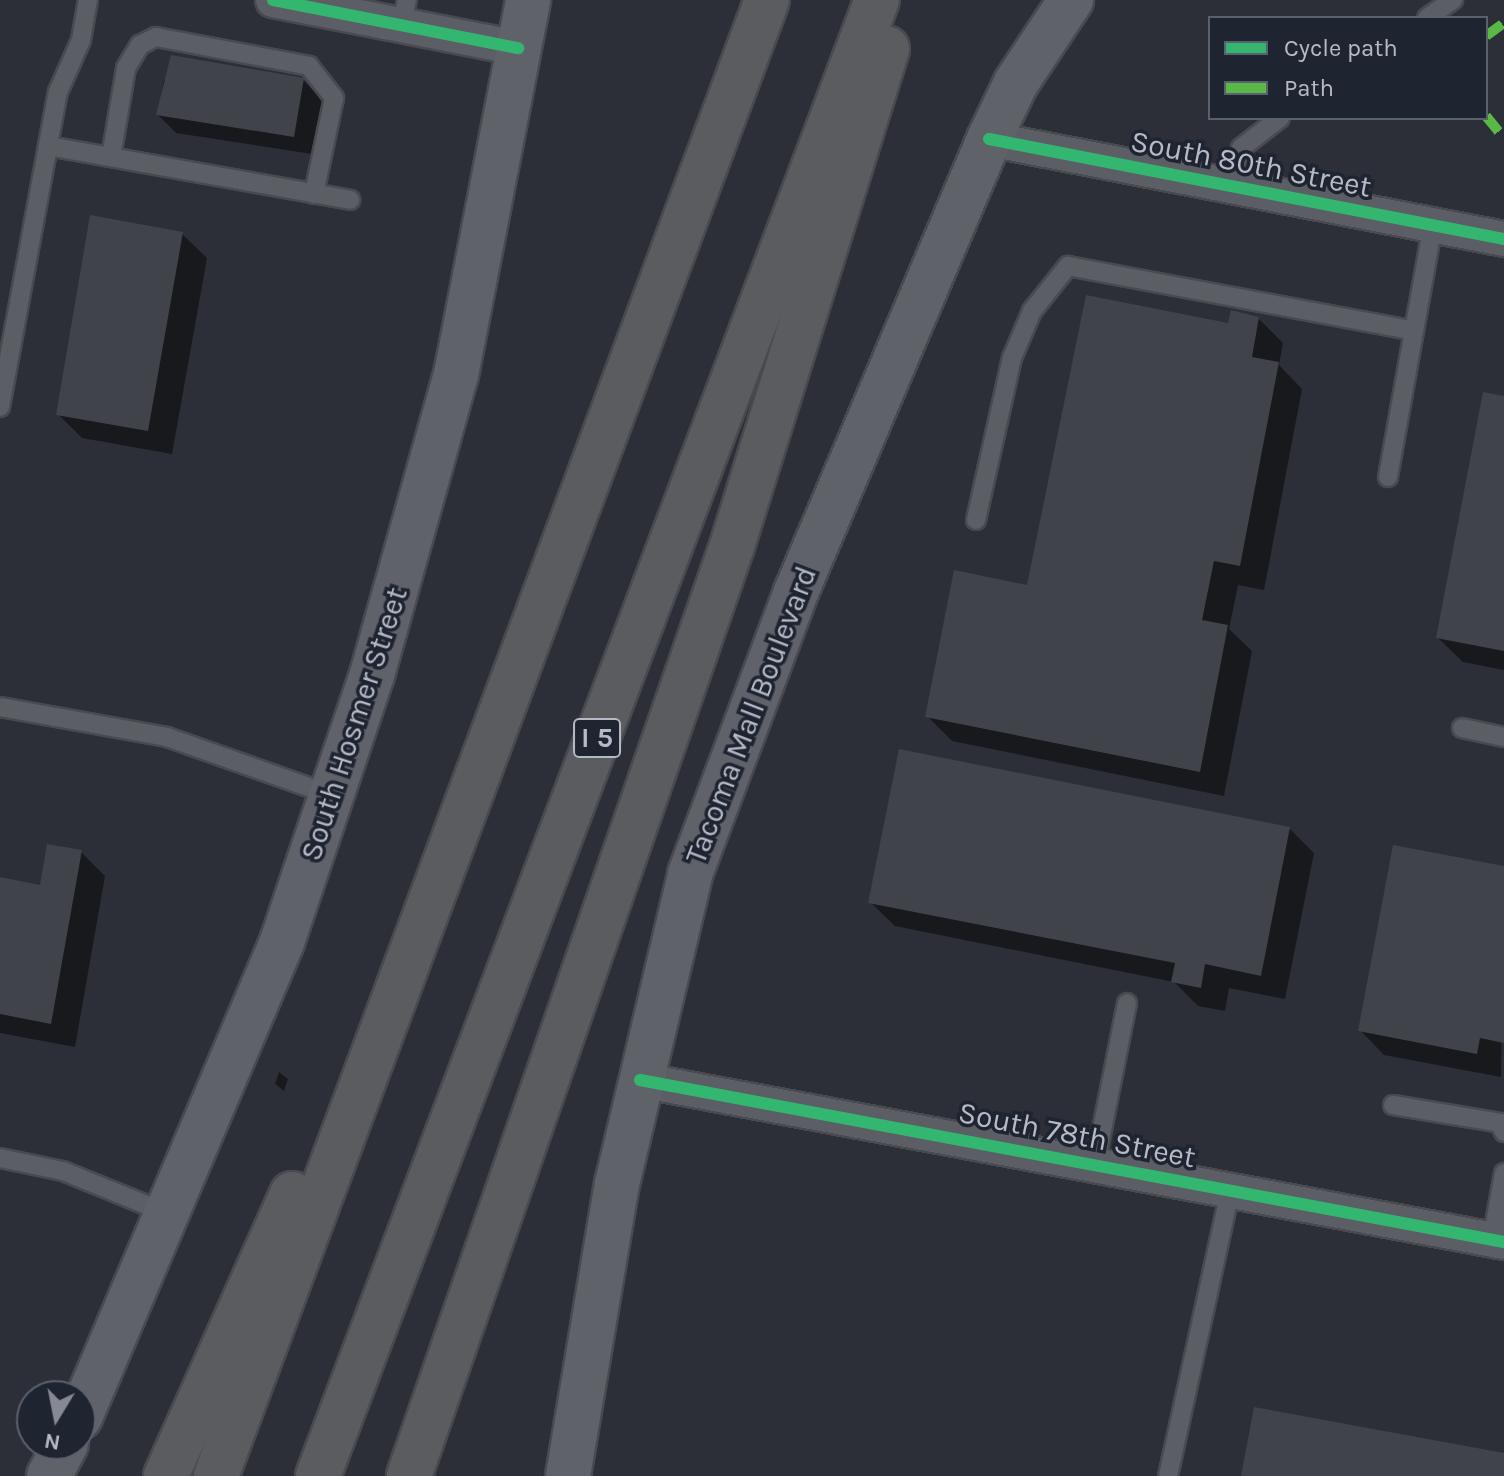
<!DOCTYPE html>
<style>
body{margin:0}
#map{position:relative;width:1504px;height:1476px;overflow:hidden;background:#2c2f37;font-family:Karla,sans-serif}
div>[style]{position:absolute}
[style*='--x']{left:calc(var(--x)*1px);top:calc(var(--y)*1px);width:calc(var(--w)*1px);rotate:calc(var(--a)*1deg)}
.shadow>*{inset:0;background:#0007}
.building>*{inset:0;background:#41434b}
.roads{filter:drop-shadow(2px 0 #484a50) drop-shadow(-2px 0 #484a50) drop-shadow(0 2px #484a50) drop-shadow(0 -2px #484a50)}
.service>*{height:18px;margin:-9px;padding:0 9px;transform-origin:9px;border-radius:9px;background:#5b5e65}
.minor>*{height:34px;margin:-17px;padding:0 17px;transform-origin:17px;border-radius:17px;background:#5b5e65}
.secondary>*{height:44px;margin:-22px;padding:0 22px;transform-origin:22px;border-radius:22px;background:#5f6269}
.motorway>*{height:44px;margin:-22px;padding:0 22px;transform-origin:22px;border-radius:22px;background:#5b5c5f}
.quiet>*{height:10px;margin-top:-5px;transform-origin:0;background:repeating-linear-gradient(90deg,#58b947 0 20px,transparent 0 30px)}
.cycleway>*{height:12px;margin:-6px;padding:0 6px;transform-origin:6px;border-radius:6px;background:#33b770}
span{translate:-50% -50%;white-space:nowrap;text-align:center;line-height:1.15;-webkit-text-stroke:7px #1f2431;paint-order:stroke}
.shield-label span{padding:2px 6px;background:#1f2431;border:2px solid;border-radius:6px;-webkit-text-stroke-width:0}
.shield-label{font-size:28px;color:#b6bac7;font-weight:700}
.street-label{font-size:30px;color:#b6bac7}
.legend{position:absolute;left:1208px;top:16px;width:280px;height:104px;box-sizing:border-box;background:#1f2431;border:2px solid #5b606d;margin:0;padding:10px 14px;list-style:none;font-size:24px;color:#b6bac7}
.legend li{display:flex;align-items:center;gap:16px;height:40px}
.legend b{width:40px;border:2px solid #5b606d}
.north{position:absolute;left:16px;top:1380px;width:80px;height:80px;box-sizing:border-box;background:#1f2431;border:2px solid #5b606d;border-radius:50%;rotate:190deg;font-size:22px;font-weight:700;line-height:32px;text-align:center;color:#b6bac7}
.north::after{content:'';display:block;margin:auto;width:28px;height:36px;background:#868995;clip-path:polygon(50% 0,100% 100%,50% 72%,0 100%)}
</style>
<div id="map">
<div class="shadow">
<div style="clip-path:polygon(164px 80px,303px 80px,322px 99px,312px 154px,176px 133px,158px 115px)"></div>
<div style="clip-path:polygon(182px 234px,207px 258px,172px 454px,82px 438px,58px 414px)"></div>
<div style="clip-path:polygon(1258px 318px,1283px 343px,1279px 365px,1302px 389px,1264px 590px,1238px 585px,1229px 629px,1252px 651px,1224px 796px,952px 741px,927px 716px,1229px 325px)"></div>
<div style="clip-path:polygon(1504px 398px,1504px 670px,1463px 662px,1438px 638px)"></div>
<div style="clip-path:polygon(1289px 828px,1314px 853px,1285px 999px,1229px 988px,1225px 1011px,1198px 1006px,1174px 982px,895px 926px,870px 902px)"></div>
<div style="clip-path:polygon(81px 852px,105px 876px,75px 1047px,0 1033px,0 879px,42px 887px)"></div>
<div style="clip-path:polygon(1504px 868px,1501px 1077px,1384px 1055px,1360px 1030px)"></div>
<div style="clip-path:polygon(279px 1072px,288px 1079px,284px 1091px,275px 1084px)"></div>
</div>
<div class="building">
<div style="clip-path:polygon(171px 55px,304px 78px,294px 137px,156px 115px)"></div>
<div style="clip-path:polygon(90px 215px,183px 232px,148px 431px,56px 415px)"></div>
<div style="clip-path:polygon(1086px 295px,1228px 323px,1231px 310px,1259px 317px,1252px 357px,1279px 362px,1240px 566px,1214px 561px,1202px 620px,1228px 625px,1200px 772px,925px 717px,954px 570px,1027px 585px)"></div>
<div style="clip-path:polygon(1483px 392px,1504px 396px,1504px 651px,1436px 638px)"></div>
<div style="clip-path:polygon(899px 749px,1290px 827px,1261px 976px,1205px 964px,1201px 988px,1171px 982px,1175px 963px,868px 903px)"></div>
<div style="clip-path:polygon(47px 844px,82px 850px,51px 1024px,0 1014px,0 877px,40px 885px)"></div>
<div style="clip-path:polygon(1393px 845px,1504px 866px,1504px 1043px,1480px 1038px,1477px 1054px,1358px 1031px)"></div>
<div style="clip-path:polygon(1254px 1407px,1504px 1453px,1504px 1476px,1241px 1476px)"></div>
</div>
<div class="roads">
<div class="service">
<div style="--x:1427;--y:18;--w:32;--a:-35"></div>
<div style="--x:402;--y:25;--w:25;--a:-79"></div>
<div style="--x:48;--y:146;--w:307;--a:10.1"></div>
<div style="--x:111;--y:157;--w:90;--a:-80.4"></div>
<div style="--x:126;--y:68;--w:27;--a:-59"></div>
<div style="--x:140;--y:45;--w:18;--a:-27"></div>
<div style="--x:156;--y:37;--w:156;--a:10.7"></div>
<div style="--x:309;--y:66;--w:41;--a:52"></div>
<div style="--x:334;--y:98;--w:98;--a:101.8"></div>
<div style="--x:1227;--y:186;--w:40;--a:-69.8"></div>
<div style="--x:1241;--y:148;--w:49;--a:-37.6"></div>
<div style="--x:0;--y:407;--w:320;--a:-79.6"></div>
<div style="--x:58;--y:92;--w:57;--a:-66.1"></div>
<div style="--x:81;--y:40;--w:41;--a:-80.1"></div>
<div style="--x:1388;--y:477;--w:256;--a:-79.9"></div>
<div style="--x:976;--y:520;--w:166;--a:-77.5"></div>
<div style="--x:1012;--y:358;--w:51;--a:-66.9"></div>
<div style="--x:1032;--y:311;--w:58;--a:-51.3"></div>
<div style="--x:1068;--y:266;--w:352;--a:10.6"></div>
<div style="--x:0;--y:707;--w:170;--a:10.2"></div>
<div style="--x:167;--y:737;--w:174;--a:19.5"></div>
<div style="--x:1462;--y:728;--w:43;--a:12.1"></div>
<div style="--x:1393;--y:1105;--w:109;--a:9.5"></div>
<div style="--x:1500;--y:1123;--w:10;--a:66"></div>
<div style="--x:0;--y:1158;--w:64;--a:11.7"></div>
<div style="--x:63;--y:1171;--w:111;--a:22.2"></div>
<div style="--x:1095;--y:1165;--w:165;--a:-78.8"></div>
<div style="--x:1492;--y:1240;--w:68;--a:-79.8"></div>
<div style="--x:1168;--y:1476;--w:292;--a:-77.7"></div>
</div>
<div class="minor">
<div style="--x:273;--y:0;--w:250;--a:11.1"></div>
<div style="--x:989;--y:139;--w:525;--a:10.99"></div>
<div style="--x:640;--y:1080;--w:879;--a:10.62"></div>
</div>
<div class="secondary">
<div style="--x:80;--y:1417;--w:516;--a:-66.96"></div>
<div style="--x:282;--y:942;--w:282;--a:-71.4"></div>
<div style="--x:372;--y:675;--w:312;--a:-74.4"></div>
<div style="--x:456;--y:375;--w:382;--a:-79.1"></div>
<div style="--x:49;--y:1476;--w:36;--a:-62"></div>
<div style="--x:568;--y:1476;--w:296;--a:-80.5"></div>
<div style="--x:617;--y:1184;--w:318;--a:-76.7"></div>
<div style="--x:690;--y:874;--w:301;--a:-69.4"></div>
<div style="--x:796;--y:592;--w:492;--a:-66.9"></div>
<div style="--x:989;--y:139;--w:62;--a:-64.3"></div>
<div style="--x:1016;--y:83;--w:100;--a:-56.5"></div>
</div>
<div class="motorway">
<div style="--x:166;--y:1476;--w:309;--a:-65.9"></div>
<div style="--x:216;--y:1476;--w:1575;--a:-69.53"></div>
<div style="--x:318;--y:1476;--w:1578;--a:-69.26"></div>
<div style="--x:409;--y:1476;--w:984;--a:-70.85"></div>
<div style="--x:732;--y:546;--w:521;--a:-72.68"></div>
</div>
</div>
<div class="quiet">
<div style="--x:1486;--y:36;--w:22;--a:-36"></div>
<div style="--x:1486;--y:116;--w:28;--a:51"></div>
</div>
<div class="cycleway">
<div style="--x:273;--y:0;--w:250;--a:11.1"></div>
<div style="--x:989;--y:139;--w:525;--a:10.99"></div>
<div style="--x:640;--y:1080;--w:879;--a:10.62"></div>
</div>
<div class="shield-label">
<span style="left:597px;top:738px">I 5</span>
</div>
<div class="street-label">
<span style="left:1251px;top:164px;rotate:11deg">South 80th Street</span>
<span style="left:751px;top:715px;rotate:-69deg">Tacoma Mall Boulevard</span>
<span style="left:354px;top:724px;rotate:-72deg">South Hosmer Street</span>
<span style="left:1077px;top:1135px;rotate:11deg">South 78th Street</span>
</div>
<ul class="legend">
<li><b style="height:10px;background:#33b770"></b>Cycle path</li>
<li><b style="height:10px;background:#58b947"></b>Path</li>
</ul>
<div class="north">N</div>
</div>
